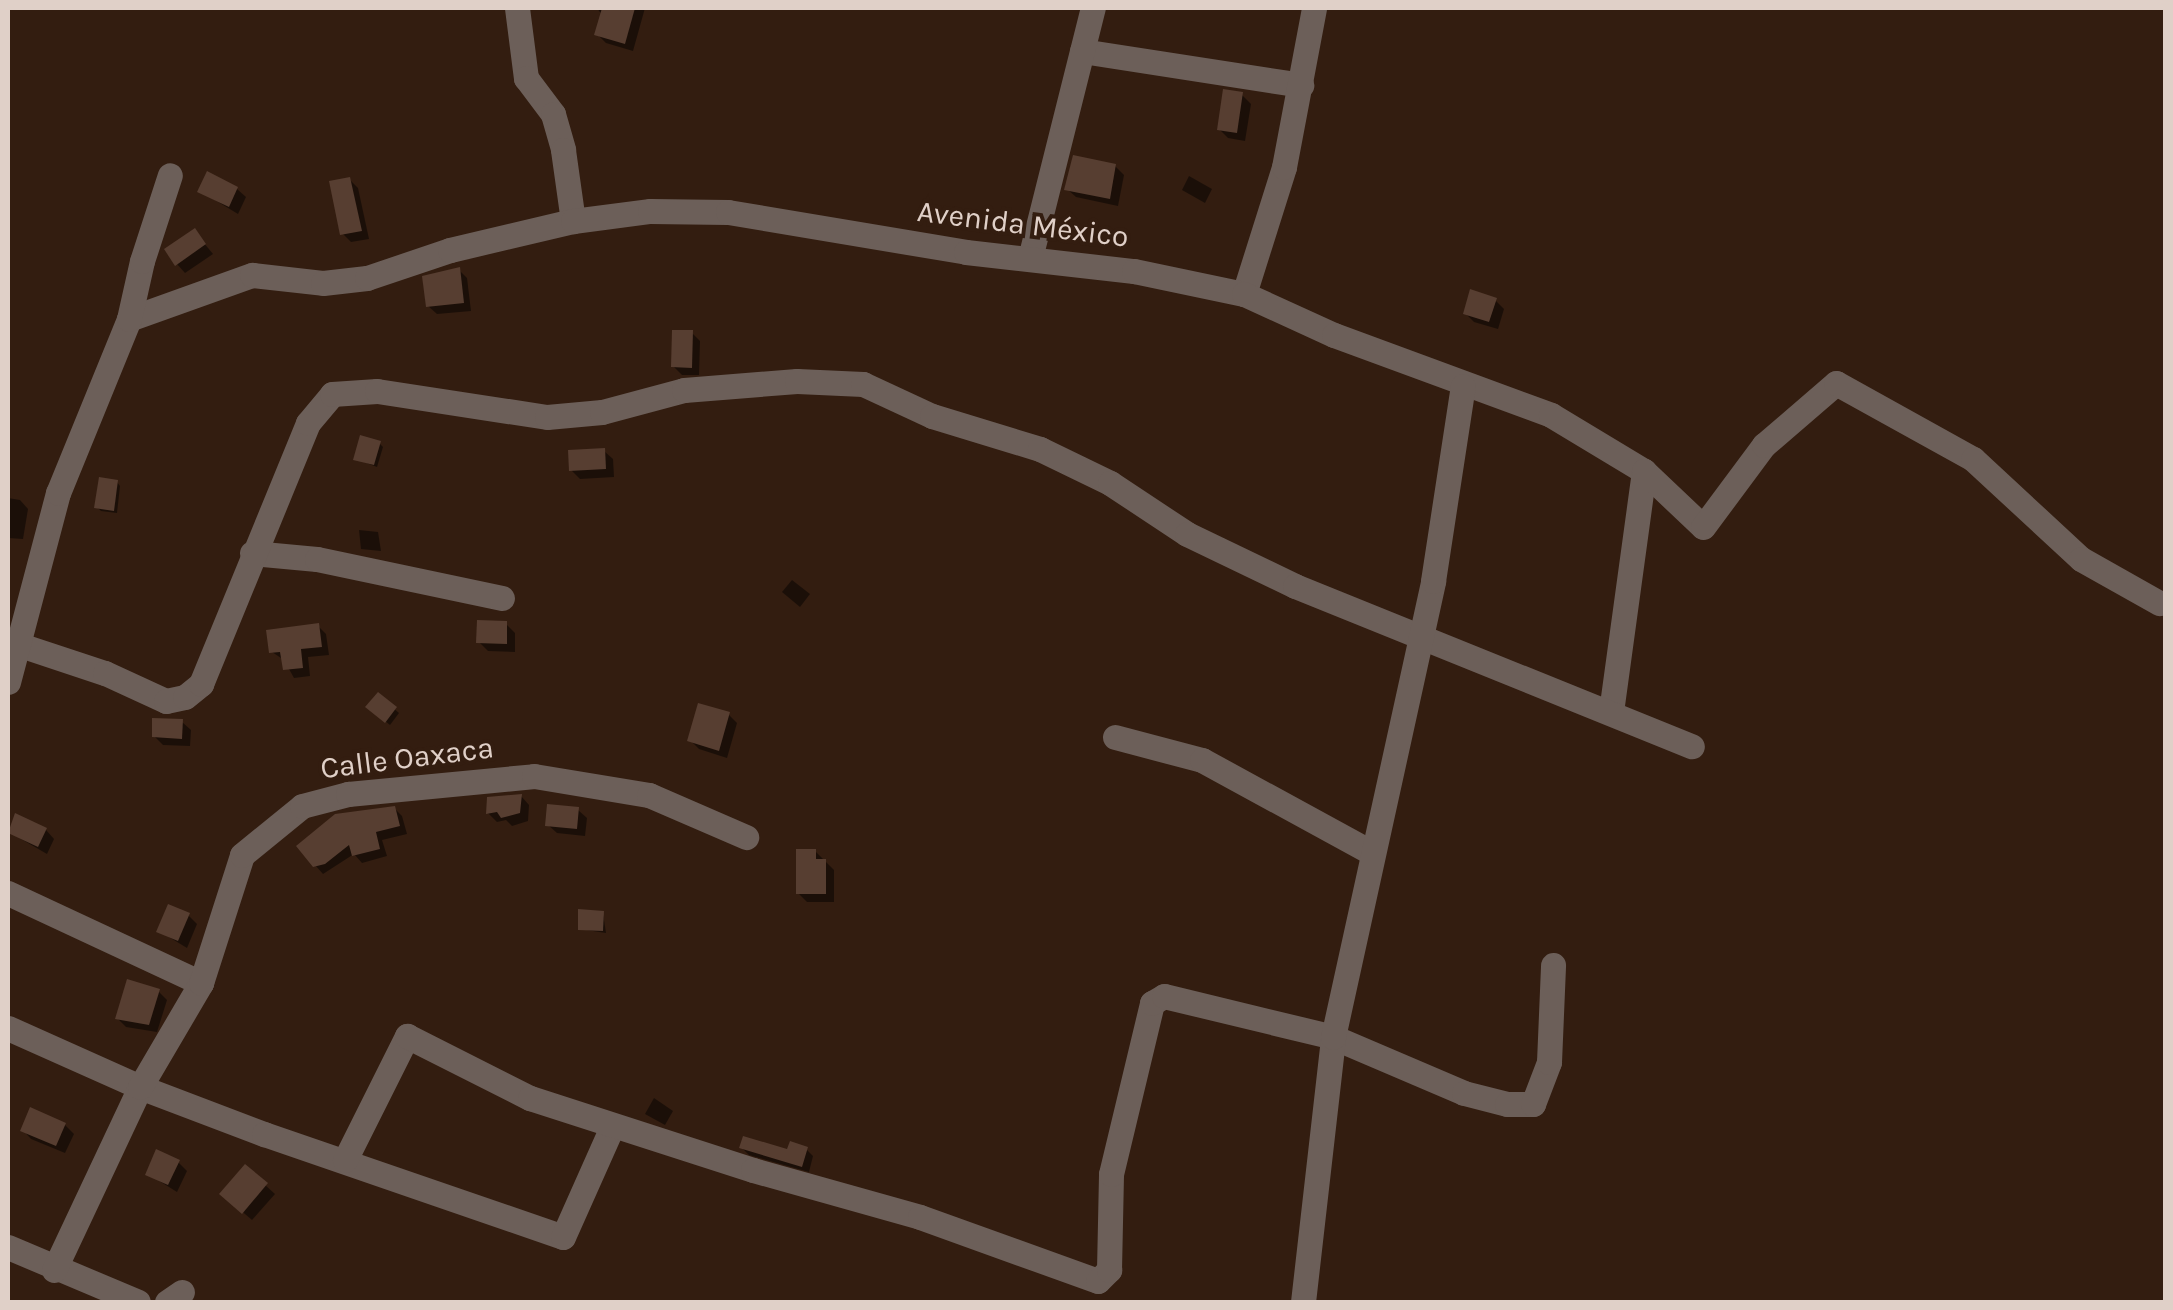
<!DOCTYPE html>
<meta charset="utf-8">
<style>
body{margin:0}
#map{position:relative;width:2173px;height:1310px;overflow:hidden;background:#331d10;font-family:Karla,sans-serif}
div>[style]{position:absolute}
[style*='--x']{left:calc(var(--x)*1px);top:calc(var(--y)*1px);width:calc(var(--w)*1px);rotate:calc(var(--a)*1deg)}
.shadow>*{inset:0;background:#0007}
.building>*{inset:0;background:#573e31}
.minor>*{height:25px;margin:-12.5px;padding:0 12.5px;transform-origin:12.5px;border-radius:12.5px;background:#6c5f59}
span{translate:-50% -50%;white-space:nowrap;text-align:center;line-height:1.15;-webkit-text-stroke:8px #331d10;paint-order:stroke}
.street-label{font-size:30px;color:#e0d0c8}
.frame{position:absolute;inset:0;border:10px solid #e0d0c8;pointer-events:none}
</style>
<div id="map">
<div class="shadow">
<div style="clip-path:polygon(645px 8px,633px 51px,606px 43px,597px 34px,602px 15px,597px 8px)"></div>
<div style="clip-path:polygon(1242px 95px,1251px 104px,1245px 141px,1228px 138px,1219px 129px)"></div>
<div style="clip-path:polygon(1115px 166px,1124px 175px,1118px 206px,1076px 197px,1067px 189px)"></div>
<div style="clip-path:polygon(1189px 176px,1212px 189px,1205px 203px,1182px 190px)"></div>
<div style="clip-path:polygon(350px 180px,358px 188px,369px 239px,351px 242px,343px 234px)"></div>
<div style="clip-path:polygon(237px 189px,246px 197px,238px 214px,200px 191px)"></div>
<div style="clip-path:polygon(194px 231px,213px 254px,185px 273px,177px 264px)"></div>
<div style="clip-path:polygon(459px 270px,467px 278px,471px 311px,437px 314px,428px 306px)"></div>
<div style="clip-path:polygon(1495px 300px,1504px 309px,1498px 329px,1474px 322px,1465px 313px)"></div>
<div style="clip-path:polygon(692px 333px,700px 341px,699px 375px,682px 375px,673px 366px)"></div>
<div style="clip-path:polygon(379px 443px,383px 447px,377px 467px,356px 459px)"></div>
<div style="clip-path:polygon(604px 451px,613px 459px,614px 477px,580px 479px,571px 470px)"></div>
<div style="clip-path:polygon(117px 482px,120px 486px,117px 513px,101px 511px,97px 507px)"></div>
<div style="clip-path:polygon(8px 498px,20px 500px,28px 509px,23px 539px,8px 538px)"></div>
<div style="clip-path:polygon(359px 530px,378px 532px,381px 551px,361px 549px)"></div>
<div style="clip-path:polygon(792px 580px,810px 594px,800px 607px,782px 592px)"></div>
<div style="clip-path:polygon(506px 624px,515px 633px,515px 652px,488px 651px,479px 642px)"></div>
<div style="clip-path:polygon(318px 626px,326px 634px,329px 655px,308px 657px,310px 676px,294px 678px,284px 660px,272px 652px)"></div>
<div style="clip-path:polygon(378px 695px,399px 713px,390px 725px,368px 707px)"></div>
<div style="clip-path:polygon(729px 715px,737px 723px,727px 758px,699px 749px,690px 740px)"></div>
<div style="clip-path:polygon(182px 722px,191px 730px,190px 746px,163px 745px,154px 736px)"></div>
<div style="clip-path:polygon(521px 796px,529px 805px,528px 821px,512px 826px,506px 820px,497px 822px,488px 813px)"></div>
<div style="clip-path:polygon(394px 808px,402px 816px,407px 834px,382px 840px,387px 856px,362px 863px,354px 854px,323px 874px,315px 865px)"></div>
<div style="clip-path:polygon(578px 810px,587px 818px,585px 836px,557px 833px,548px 825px)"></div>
<div style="clip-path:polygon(46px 830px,54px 839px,47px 854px,9px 832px)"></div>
<div style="clip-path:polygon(815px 851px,834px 870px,834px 902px,807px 902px,798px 893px)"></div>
<div style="clip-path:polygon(603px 913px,606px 933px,580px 929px)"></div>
<div style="clip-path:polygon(188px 915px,197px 924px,187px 948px,159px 931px)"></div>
<div style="clip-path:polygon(159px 992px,167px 1000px,157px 1032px,126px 1027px,117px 1018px)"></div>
<div style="clip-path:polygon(654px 1098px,673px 1111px,665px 1125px,645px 1114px)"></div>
<div style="clip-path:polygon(65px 1125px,74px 1134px,65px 1153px,31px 1139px,23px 1130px)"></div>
<div style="clip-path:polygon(742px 1148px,789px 1153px,806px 1149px,813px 1156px,809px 1172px,749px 1155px)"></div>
<div style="clip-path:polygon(178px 1162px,187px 1171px,177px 1192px,148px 1174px)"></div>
<div style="clip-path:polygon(245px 1167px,275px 1194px,252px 1220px,231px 1202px)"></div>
</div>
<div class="building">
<div style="clip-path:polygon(602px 8px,635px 8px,625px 44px,594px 35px)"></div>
<div style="clip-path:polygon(1223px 89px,1243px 92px,1237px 133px,1217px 130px)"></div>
<div style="clip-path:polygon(1073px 155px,1116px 164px,1110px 199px,1064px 190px)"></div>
<div style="clip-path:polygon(207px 171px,238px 187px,229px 207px,197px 192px)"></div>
<div style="clip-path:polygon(350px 177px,362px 231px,340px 235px,329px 181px)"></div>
<div style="clip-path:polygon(195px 228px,206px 244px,175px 266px,164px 249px)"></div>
<div style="clip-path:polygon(460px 267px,464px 303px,426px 307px,422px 276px)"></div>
<div style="clip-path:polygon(1470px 289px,1497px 298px,1489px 322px,1463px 314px)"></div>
<div style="clip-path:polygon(672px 330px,693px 330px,692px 368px,671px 367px)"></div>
<div style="clip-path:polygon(360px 435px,381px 441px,374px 465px,353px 460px)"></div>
<div style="clip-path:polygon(605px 448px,606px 469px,569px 471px,568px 450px)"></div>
<div style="clip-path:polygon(99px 477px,118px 480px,114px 511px,94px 508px)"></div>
<div style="clip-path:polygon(477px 620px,507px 621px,507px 644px,476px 643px)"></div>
<div style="clip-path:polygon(319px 623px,322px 647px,301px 649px,303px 668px,283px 670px,280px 652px,269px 653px,266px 630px)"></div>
<div style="clip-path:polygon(378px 692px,397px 707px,385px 723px,365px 707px)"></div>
<div style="clip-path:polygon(698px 703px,730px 712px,719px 751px,687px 741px)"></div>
<div style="clip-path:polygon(152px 718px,183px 719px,182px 739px,152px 737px)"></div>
<div style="clip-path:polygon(522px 794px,520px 813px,501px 818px,497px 812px,486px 814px,487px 797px)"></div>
<div style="clip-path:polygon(547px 804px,579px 807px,577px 829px,545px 826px)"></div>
<div style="clip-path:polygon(395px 806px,400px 826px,376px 832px,380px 849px,352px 856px,349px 845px,325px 864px,313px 867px,296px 846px,335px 814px)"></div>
<div style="clip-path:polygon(15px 813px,47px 828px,38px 847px,8px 833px)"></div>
<div style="clip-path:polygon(796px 849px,816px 849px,816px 859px,826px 859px,826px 894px,796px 894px)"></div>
<div style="clip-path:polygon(168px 904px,190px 913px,178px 941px,156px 932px)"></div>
<div style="clip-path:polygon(578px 909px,604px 911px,603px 931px,578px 930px)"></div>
<div style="clip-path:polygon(127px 979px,160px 989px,149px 1025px,115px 1019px)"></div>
<div style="clip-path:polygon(30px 1107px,66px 1123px,56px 1146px,20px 1131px)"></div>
<div style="clip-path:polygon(743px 1136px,787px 1149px,790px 1141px,808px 1147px,802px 1167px,739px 1148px)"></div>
<div style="clip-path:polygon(156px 1149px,180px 1160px,168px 1185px,145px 1175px)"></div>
<div style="clip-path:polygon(245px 1164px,268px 1183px,242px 1214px,219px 1194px)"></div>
</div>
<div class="minor">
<div style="--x:517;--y:8;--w:71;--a:82.7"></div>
<div style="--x:526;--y:78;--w:45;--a:53.1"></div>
<div style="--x:553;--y:114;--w:37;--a:74"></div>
<div style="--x:563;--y:150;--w:72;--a:82"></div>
<div style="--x:1082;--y:51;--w:222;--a:8.8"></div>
<div style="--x:1030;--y:258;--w:258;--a:-75.9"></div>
<div style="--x:1244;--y:294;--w:133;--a:-72.5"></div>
<div style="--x:1284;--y:167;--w:162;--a:-79.3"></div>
<div style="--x:129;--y:319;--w:131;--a:-19.7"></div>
<div style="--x:252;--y:275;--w:71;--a:6.4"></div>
<div style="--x:323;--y:283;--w:44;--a:-6.5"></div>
<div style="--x:367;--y:278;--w:88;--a:-18.6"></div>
<div style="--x:450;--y:250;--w:126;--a:-13.3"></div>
<div style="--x:573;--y:221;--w:78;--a:-7.4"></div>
<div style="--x:650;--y:211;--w:78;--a:0.7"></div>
<div style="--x:728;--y:212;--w:241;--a:9.5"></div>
<div style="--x:966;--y:252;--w:169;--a:6.5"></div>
<div style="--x:1134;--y:271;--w:112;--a:11.8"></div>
<div style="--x:1244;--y:294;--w:99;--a:24.5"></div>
<div style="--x:1334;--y:335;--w:231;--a:20.2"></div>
<div style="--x:1551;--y:415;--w:109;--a:31.1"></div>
<div style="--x:1644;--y:471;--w:244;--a:97.8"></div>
<div style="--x:1644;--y:471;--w:81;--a:43.5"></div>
<div style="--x:1703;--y:527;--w:102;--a:-53.4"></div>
<div style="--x:1764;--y:445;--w:95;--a:-40.7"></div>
<div style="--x:1836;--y:383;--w:157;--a:29"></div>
<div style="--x:1973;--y:459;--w:147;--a:42.8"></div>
<div style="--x:2081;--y:559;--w:90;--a:29.4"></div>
<div style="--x:252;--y:553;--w:65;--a:5.3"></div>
<div style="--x:317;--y:559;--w:189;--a:11.9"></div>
<div style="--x:8;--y:641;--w:102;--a:18.3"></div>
<div style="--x:105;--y:673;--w:67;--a:24.7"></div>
<div style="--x:166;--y:701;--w:19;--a:-12"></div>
<div style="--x:185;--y:697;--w:21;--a:-39"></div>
<div style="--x:201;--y:684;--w:282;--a:-67.7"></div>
<div style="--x:308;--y:423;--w:38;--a:-50"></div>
<div style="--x:332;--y:394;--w:45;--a:-3.8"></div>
<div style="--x:377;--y:391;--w:172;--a:8.7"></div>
<div style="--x:547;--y:417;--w:55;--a:-5.2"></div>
<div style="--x:602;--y:412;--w:85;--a:-15"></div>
<div style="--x:684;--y:390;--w:113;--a:-4.6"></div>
<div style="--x:797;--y:381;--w:66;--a:2.6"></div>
<div style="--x:863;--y:384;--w:76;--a:24.9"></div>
<div style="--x:932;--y:416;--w:113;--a:17"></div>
<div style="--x:1040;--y:449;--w:78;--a:25.9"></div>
<div style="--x:1110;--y:483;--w:92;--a:33.5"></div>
<div style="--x:1187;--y:534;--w:120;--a:25.7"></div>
<div style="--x:1295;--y:586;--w:428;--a:22"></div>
<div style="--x:8;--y:682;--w:196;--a:-75.2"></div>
<div style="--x:58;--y:493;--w:188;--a:-67.8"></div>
<div style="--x:129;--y:319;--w:59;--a:-77.4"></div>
<div style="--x:142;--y:261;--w:90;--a:-72"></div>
<div style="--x:1115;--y:737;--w:90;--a:14.8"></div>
<div style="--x:1202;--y:760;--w:192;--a:28.6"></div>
<div style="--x:8;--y:893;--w:213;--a:25"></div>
<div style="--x:8;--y:1028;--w:145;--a:24.1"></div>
<div style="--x:140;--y:1087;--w:133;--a:20.8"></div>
<div style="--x:264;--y:1134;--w:316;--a:19"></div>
<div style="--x:563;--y:1237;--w:120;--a:-66"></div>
<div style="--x:345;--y:1160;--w:139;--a:-63.4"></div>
<div style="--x:407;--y:1036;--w:138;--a:26.8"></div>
<div style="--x:530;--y:1098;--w:234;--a:17.9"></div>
<div style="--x:753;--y:1170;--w:173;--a:15.7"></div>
<div style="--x:920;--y:1217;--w:189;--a:19.8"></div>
<div style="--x:1098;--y:1281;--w:16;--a:-45"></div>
<div style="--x:1109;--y:1270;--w:96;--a:-88.8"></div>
<div style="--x:1111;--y:1174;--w:176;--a:-76.5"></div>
<div style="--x:1152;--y:1003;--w:14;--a:-30"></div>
<div style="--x:1164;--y:996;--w:174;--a:13.6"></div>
<div style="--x:1333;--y:1037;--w:142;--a:23.1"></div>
<div style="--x:1464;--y:1093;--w:44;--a:14.3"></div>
<div style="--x:1507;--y:1104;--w:26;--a:0"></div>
<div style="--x:1533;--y:1104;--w:45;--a:-69.1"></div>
<div style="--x:1549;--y:1062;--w:97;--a:-87.6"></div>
<div style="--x:8;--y:1247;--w:141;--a:22.9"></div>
<div style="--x:54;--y:1270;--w:202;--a:-64.8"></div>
<div style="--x:140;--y:1087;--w:121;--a:-59.6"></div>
<div style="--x:201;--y:983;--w:134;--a:-72.2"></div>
<div style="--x:242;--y:855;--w:77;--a:-39.2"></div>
<div style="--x:302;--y:806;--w:48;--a:-14.6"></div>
<div style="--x:348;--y:794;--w:187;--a:-5.5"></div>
<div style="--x:534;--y:776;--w:117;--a:9.4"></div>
<div style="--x:649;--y:795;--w:106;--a:23.4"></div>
<div style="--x:167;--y:1302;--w:18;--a:-34"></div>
<div style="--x:1303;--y:1302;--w:267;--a:-83.5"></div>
<div style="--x:1333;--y:1037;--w:467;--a:-77.6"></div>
<div style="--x:1433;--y:581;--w:197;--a:-81.3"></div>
</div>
<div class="street-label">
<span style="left:1023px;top:224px;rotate:7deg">Avenida México</span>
<span style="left:407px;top:758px;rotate:-7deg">Calle Oaxaca</span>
</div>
<div class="frame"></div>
</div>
